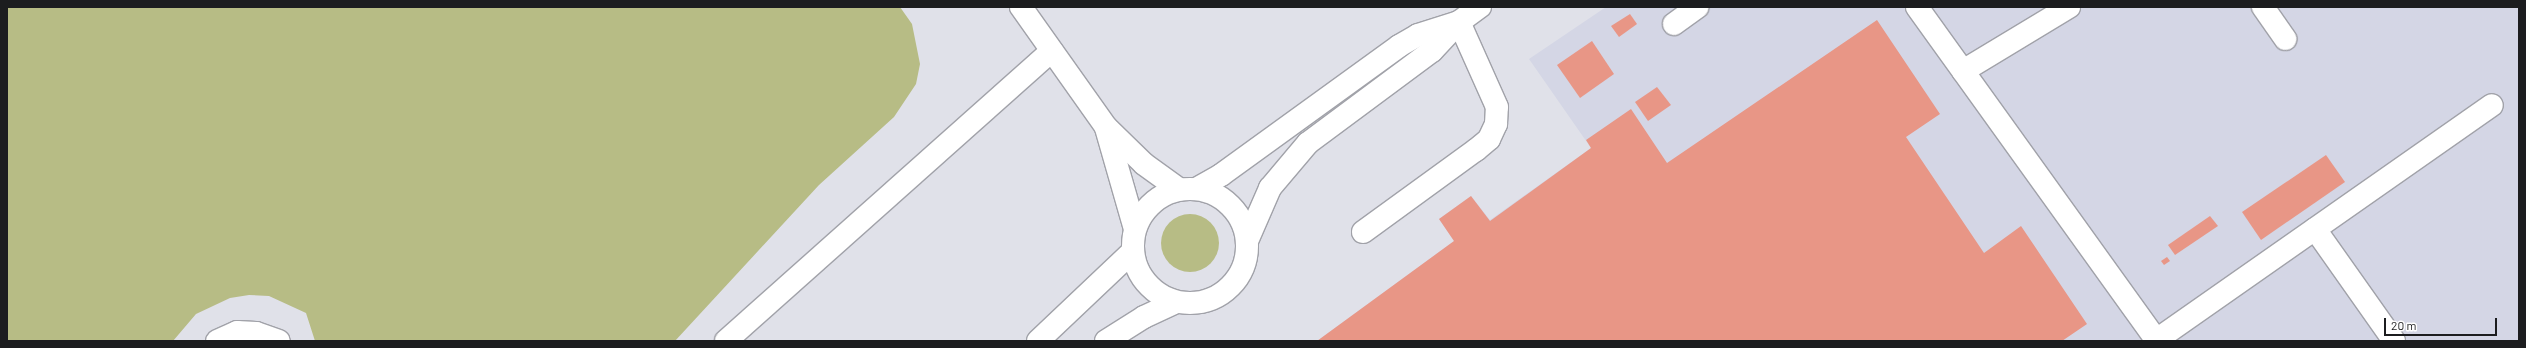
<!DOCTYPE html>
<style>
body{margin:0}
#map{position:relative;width:2526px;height:348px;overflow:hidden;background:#e0e1e9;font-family:Barlow,sans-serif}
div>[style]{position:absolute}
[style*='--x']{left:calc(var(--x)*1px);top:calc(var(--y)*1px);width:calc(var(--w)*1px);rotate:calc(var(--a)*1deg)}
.built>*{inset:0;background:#d4d6e5}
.green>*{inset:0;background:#b7bc85}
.round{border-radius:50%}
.building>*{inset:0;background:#e89686}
.roads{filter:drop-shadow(1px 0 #a1a2a9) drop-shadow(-1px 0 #a1a2a9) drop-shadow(0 1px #a1a2a9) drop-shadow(0 -1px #a1a2a9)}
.minor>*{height:22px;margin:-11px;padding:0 11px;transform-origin:11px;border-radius:11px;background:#fff}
.minor>.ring{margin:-11px;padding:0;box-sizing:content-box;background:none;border:22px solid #fff;border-radius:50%}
span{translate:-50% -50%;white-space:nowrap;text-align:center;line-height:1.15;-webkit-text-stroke:3px #fff;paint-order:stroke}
.frame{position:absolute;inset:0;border:8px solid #1c1d1f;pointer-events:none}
.scale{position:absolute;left:2384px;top:318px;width:113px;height:18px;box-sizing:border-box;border:2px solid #1c1d1f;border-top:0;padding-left:5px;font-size:12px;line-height:14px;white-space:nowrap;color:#1c1d1f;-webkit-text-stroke:3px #fff;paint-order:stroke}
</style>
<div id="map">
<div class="built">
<div style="clip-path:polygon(1606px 7px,2519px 7px,2519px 341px,1317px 341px,1454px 241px,1439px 219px,1471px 196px,1490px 220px,1591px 148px,1529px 59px)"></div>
</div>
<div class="green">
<div style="clip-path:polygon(7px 7px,900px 7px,912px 24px,920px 64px,916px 84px,894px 117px,819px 185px,675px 341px,315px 341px,306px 313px,269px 296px,249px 295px,230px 298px,196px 314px,173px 341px,7px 341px)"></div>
<div class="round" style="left:1161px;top:214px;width:58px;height:58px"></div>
</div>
<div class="building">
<div style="clip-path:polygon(1630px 14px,1637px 24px,1619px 37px,1611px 26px)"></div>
<div style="clip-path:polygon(1877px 20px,1940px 114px,1906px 137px,1984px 253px,2021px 226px,2087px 324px,2062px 341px,1317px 341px,1454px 241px,1439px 219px,1471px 196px,1490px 221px,1591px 148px,1586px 140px,1631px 109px,1667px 163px)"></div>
<div style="clip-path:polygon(1592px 41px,1614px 74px,1580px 98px,1557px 65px)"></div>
<div style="clip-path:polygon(1657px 87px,1671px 105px,1648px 121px,1635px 102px)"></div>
<div style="clip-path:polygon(2326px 155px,2345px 182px,2261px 240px,2242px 212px)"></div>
<div style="clip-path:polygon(2210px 216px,2218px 226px,2175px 255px,2168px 245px)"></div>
<div style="clip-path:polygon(2167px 257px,2170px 261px,2164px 265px,2161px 261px)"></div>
</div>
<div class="roads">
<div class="minor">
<div style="--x:1021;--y:7;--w:147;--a:54.7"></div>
<div style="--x:1106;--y:127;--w:53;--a:44.2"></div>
<div style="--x:1144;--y:164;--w:44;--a:35.8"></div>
<div style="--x:1917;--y:7;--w:410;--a:54.3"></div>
<div style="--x:2263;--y:7;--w:39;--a:55"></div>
<div style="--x:1674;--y:24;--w:29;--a:-36"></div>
<div style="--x:1963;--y:71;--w:124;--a:-31.1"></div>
<div style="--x:1106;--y:128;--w:105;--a:74"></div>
<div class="ring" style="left:1133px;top:189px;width:92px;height:92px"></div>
<div style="--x:1196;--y:189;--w:29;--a:-29"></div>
<div style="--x:1221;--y:175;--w:220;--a:-35.9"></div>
<div style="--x:1399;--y:46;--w:22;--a:-30"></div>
<div style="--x:1418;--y:35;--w:43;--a:-17.6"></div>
<div style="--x:2315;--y:229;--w:137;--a:54.8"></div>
<div style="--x:1363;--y:232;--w:140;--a:-36"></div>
<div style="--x:1476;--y:150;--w:17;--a:-40"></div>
<div style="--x:1489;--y:139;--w:17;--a:-65"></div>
<div style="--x:1496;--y:124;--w:17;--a:-87"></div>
<div style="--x:1497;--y:107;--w:93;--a:-114.1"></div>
<div style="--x:1247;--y:241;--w:58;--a:-66.5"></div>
<div style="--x:1270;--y:188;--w:59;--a:-49.8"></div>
<div style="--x:1308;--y:143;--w:154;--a:-36.6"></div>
<div style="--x:1432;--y:51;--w:40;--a:-47"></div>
<div style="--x:1459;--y:22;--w:26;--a:-36"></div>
<div style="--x:217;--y:341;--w:22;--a:-24"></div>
<div style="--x:237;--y:332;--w:19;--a:3"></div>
<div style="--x:256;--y:333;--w:24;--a:19"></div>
<div style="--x:726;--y:341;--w:436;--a:-41.7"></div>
<div style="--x:1038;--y:341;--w:129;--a:-43.4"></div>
<div style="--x:1106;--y:341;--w:45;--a:-32.3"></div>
<div style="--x:1144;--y:317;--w:35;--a:-25"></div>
<div style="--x:2155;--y:341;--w:411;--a:-35"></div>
</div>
</div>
<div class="frame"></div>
<div class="scale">20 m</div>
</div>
